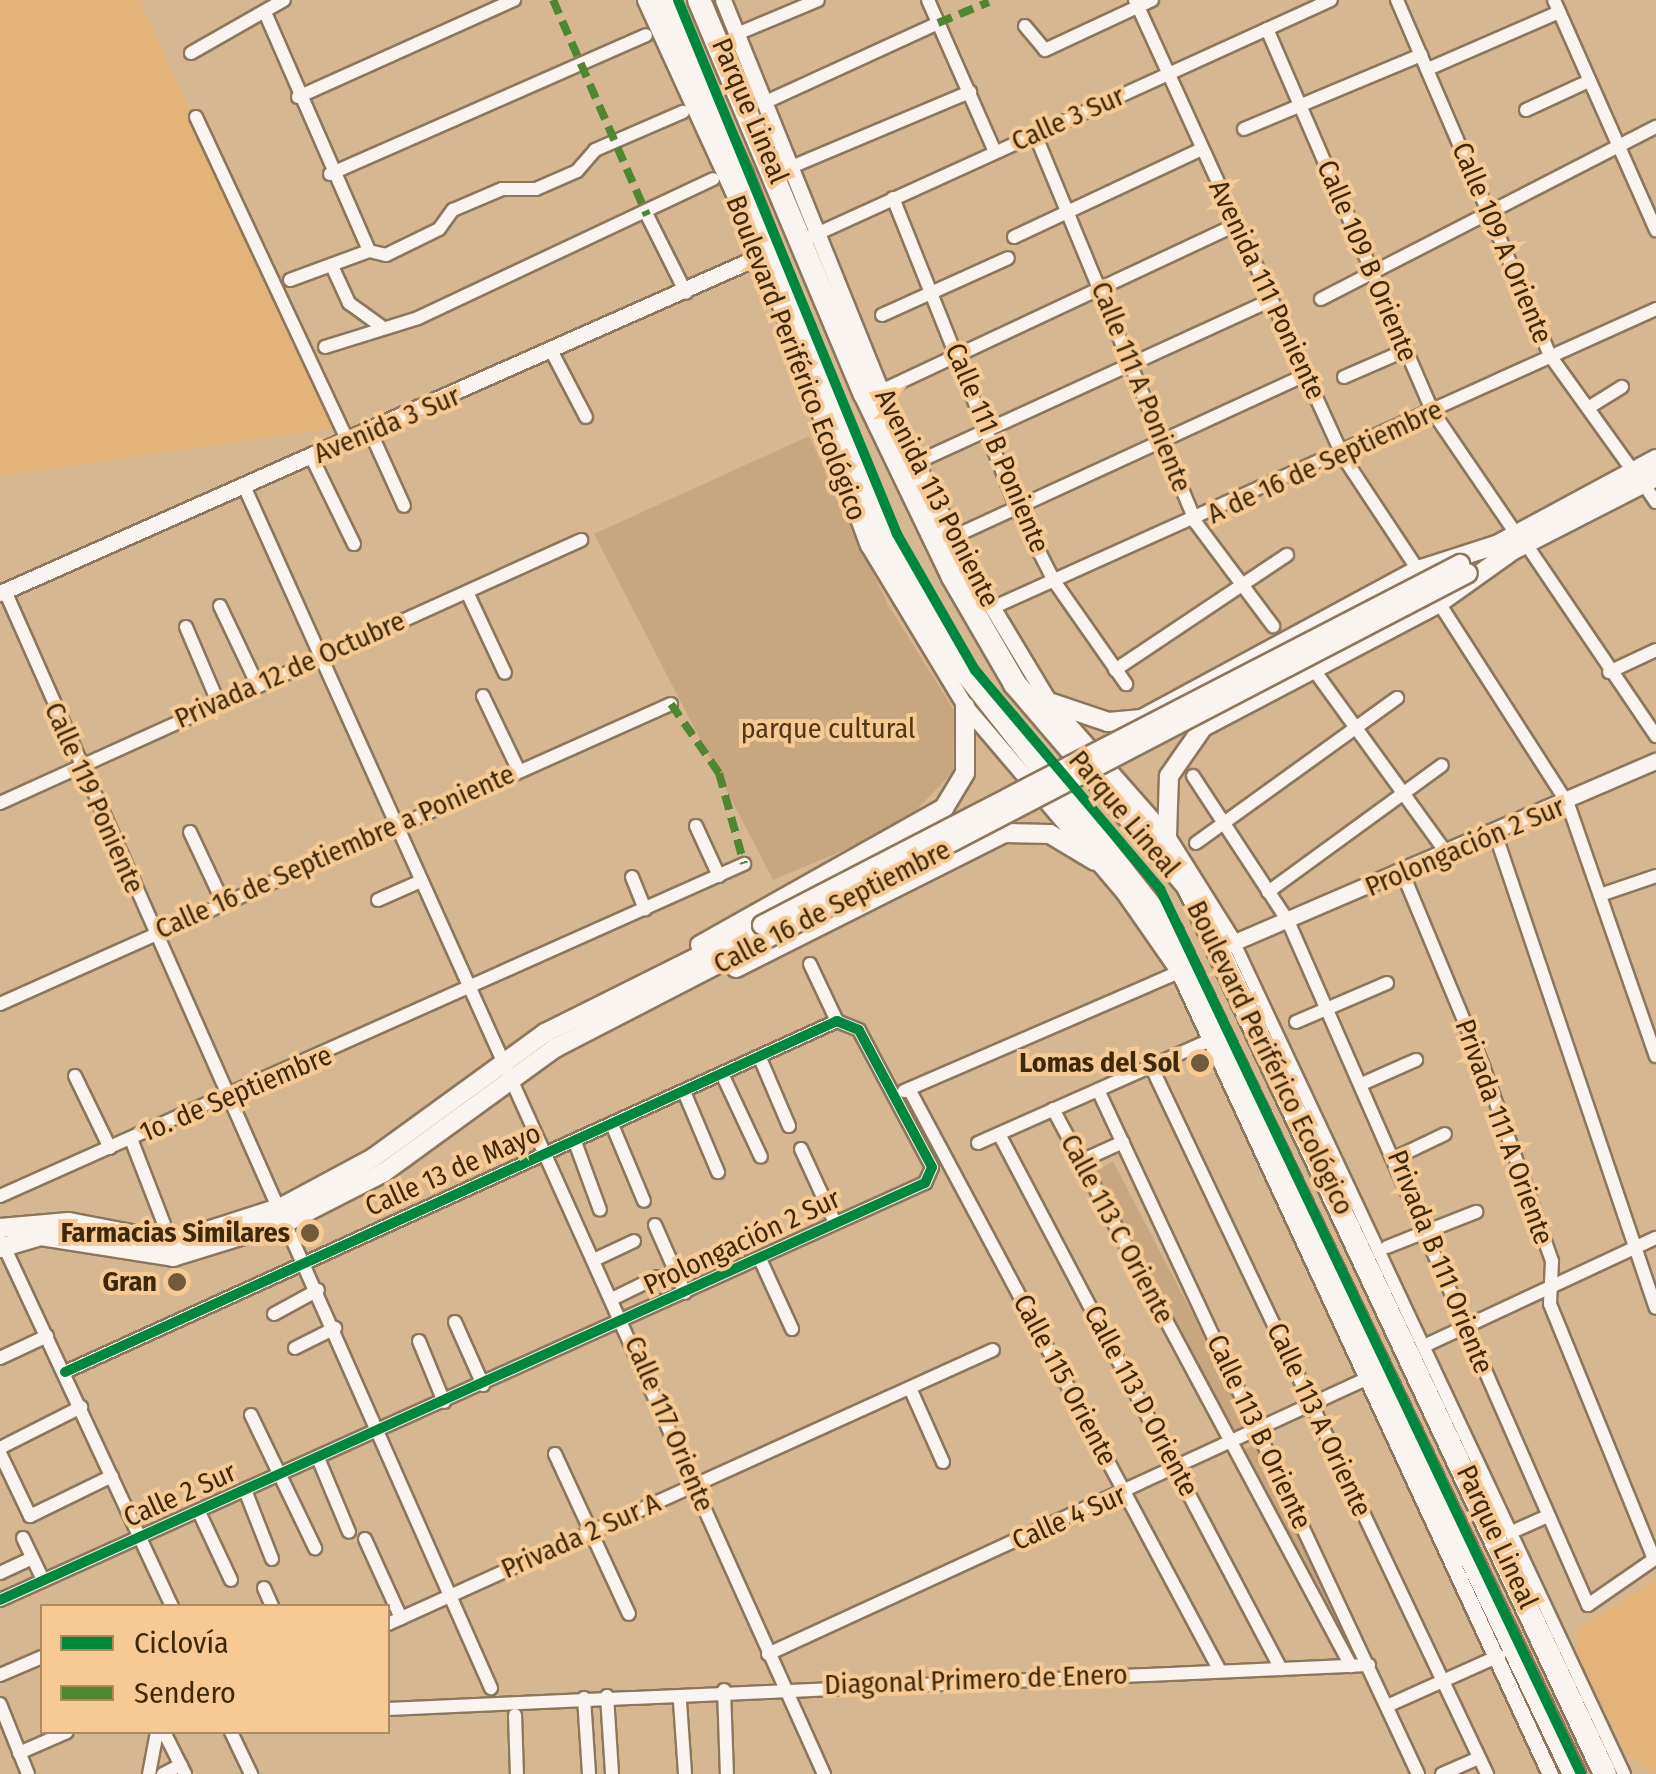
<!DOCTYPE html>
<meta charset="utf-8">
<style>
body{margin:0}
#map{position:relative;width:1656px;height:1774px;overflow:hidden;background:#d6b792;font-family:"Fira Sans Condensed",sans-serif}
div>[style]{position:absolute}
[style*='--x']{left:calc(var(--x)*1px);top:calc(var(--y)*1px);width:calc(var(--w)*1px);rotate:calc(var(--a)*1deg)}
.built>*{inset:0;background:#e3b379}
.green>*{inset:0;background:#c8a680}
.roads{filter:drop-shadow(2px 0 #8c775c) drop-shadow(-2px 0 #8c775c) drop-shadow(0 2px #8c775c) drop-shadow(0 -2px #8c775c)}
.minor>*{height:12px;margin:-6px;padding:0 6px;transform-origin:6px;border-radius:6px;background:#f9f4ef}
.tertiary>*{height:15px;margin:-7.5px;padding:0 7.5px;transform-origin:7.5px;border-radius:7.5px;background:#f9f4ef}
.secondary>*{height:18px;margin:-9px;padding:0 9px;transform-origin:9px;border-radius:9px;background:#f9f4ef}
.trunk>*{height:22px;margin:-11px;padding:0 11px;transform-origin:11px;border-radius:11px;background:#f9f4ef}
.bridges{filter:drop-shadow(2px 0 #8c775c) drop-shadow(-2px 0 #8c775c) drop-shadow(0 2px #8c775c) drop-shadow(0 -2px #8c775c)}
.secondary-bridge>*{height:18px;margin:-9px;padding:0 9px;transform-origin:9px;border-radius:9px;background:#f9f4ef}
.quiet>*{height:8px;margin-top:-4px;transform-origin:0;background:repeating-linear-gradient(90deg,#4f8632 0 15px,transparent 0 23px)}
.cycleway>*{height:10px;margin:-5px;padding:0 5px;transform-origin:5px;border-radius:5px;background:#00873e}
.dots>*{width:28px;height:28px;translate:-50% -50%;box-sizing:border-box;border:5px solid #f7c994;border-radius:50%}
span{translate:-50% -50%;white-space:nowrap;text-align:center;line-height:1.15;-webkit-text-stroke:8px #f7c994;paint-order:stroke}
.street-label{font-size:28px;color:#3e280a}
.park-label{font-size:28px;color:#4f3618}
.poi-label{font-size:28px;color:#3e280a;font-weight:700}
.right{translate:-100% -50%;text-align:right}
.legend{position:absolute;left:40px;top:1604px;width:350px;height:130px;box-sizing:border-box;background:#f7c994;border:2px solid #ad895d;margin:0;padding:12px 18px;list-style:none;font-size:30px;color:#3e280a}
.legend li{display:flex;align-items:center;gap:20px;height:50px}
.legend b{width:50px;border:2px solid #ad895d}
</style>
<div id="map">
<div class="built">
<div style="clip-path:polygon(0 0,140px 0,334px 428px,0 476px)"></div>
<div style="clip-path:polygon(1656px 1579px,1656px 1774px,1653px 1774px,1626px 1752px,1577px 1654px,1576px 1631px)"></div>
</div>
<div class="green">
<div style="clip-path:polygon(809px 436px,888px 605px,954px 710px,953px 772px,901px 826px,773px 880px,594px 534px)"></div>
<div style="clip-path:polygon(1113px 1161px,1249px 1423px,1233px 1432px,1093px 1172px)"></div>
<div style="clip-path:polygon(1256px 1444px,1360px 1660px,1352px 1661px,1241px 1451px)"></div>
</div>
<div class="roads">
<div class="minor">
<div style="--x:928;--y:0;--w:166;--a:66.2"></div>
<div style="--x:1135;--y:0;--w:500;--a:65.5"></div>
<div style="--x:1342;--y:455;--w:138;--a:56.5"></div>
<div style="--x:1397;--y:0;--w:389;--a:66.7"></div>
<div style="--x:1551;--y:357;--w:140;--a:54.3"></div>
<div style="--x:1554;--y:0;--w:252;--a:66.1"></div>
<div style="--x:267;--y:17;--w:255;--a:66.4"></div>
<div style="--x:1025;--y:26;--w:31;--a:50"></div>
<div style="--x:1045;--y:50;--w:118;--a:-25"></div>
<div style="--x:1267;--y:29;--w:417;--a:66.6"></div>
<div style="--x:1433;--y:412;--w:149;--a:55.7"></div>
<div style="--x:744;--y:31;--w:80;--a:-22.7"></div>
<div style="--x:191;--y:53;--w:107;--a:-29.7"></div>
<div style="--x:1428;--y:69;--w:143;--a:-23.5"></div>
<div style="--x:298;--y:97;--w:237;--a:-24.2"></div>
<div style="--x:768;--y:101;--w:187;--a:-24.6"></div>
<div style="--x:1526;--y:110;--w:69;--a:-24.7"></div>
<div style="--x:196;--y:117;--w:357;--a:64.9"></div>
<div style="--x:1244;--y:129;--w:192;--a:-22.7"></div>
<div style="--x:1035;--y:134;--w:421;--a:67.5"></div>
<div style="--x:1196;--y:523;--w:129;--a:53.2"></div>
<div style="--x:796;--y:165;--w:189;--a:-22.8"></div>
<div style="--x:330;--y:174;--w:345;--a:-23.7"></div>
<div style="--x:893;--y:198;--w:332;--a:68.2"></div>
<div style="--x:1016;--y:506;--w:84;--a:63.1"></div>
<div style="--x:1054;--y:581;--w:126;--a:55"></div>
<div style="--x:647;--y:215;--w:87;--a:63.4"></div>
<div style="--x:810;--y:237;--w:572;--a:-24.46"></div>
<div style="--x:1014;--y:237;--w:208;--a:-25.1"></div>
<div style="--x:332;--y:266;--w:41;--a:65.3"></div>
<div style="--x:349;--y:303;--w:39;--a:36"></div>
<div style="--x:290;--y:280;--w:84;--a:-20.2"></div>
<div style="--x:369;--y:251;--w:17;--a:13"></div>
<div style="--x:386;--y:255;--w:59;--a:-26.1"></div>
<div style="--x:439;--y:229;--w:24;--a:-54"></div>
<div style="--x:453;--y:210;--w:53;--a:-23.2"></div>
<div style="--x:502;--y:189;--w:34;--a:0"></div>
<div style="--x:536;--y:189;--w:45;--a:-23.7"></div>
<div style="--x:577;--y:171;--w:28;--a:-49"></div>
<div style="--x:595;--y:150;--w:96;--a:-23.4"></div>
<div style="--x:1321;--y:299;--w:377;--a:-27.2"></div>
<div style="--x:882;--y:315;--w:138;--a:-24.3"></div>
<div style="--x:325;--y:347;--w:97;--a:-17.3"></div>
<div style="--x:418;--y:318;--w:326;--a:-25.2"></div>
<div style="--x:553;--y:354;--w:71;--a:62.4"></div>
<div style="--x:1344;--y:377;--w:68;--a:-23.5"></div>
<div style="--x:881;--y:391;--w:392;--a:-25.1"></div>
<div style="--x:1588;--y:408;--w:40;--a:-32"></div>
<div style="--x:370;--y:431;--w:82;--a:65.6"></div>
<div style="--x:311;--y:456;--w:98;--a:64"></div>
<div style="--x:913;--y:464;--w:394;--a:-24.6"></div>
<div style="--x:1643;--y:483;--w:23;--a:56"></div>
<div style="--x:244;--y:486;--w:1413;--a:65.76"></div>
<div style="--x:953;--y:537;--w:388;--a:-24.7"></div>
<div style="--x:1526;--y:544;--w:232;--a:55.9"></div>
<div style="--x:5;--y:591;--w:1200;--a:66.11"></div>
<div style="--x:467;--y:592;--w:89;--a:64.9"></div>
<div style="--x:1439;--y:603;--w:239;--a:57.3"></div>
<div style="--x:1568;--y:804;--w:267;--a:70.8"></div>
<div style="--x:220;--y:606;--w:86;--a:64.6"></div>
<div style="--x:992;--y:608;--w:728;--a:-24.24"></div>
<div style="--x:186;--y:627;--w:82;--a:66.9"></div>
<div style="--x:1115;--y:670;--w:207;--a:-33.8"></div>
<div style="--x:1314;--y:670;--w:228;--a:54.1"></div>
<div style="--x:1609;--y:672;--w:52;--a:-25.1"></div>
<div style="--x:483;--y:696;--w:83;--a:64.4"></div>
<div style="--x:1193;--y:776;--w:173;--a:56.8"></div>
<div style="--x:1288;--y:921;--w:747;--a:66.32"></div>
<div style="--x:1588;--y:1605;--w:83;--a:-34.7"></div>
<div style="--x:0;--y:803;--w:638;--a:-24.35"></div>
<div style="--x:696;--y:826;--w:55;--a:65.3"></div>
<div style="--x:190;--y:832;--w:75;--a:64.8"></div>
<div style="--x:1496;--y:836;--w:498;--a:71.3"></div>
<div style="--x:1196;--y:843;--w:248;--a:-35.8"></div>
<div style="--x:1403;--y:874;--w:211;--a:67.4"></div>
<div style="--x:1484;--y:1069;--w:204;--a:70.5"></div>
<div style="--x:1552;--y:1261;--w:43;--a:92.7"></div>
<div style="--x:1550;--y:1304;--w:275;--a:67.8"></div>
<div style="--x:632;--y:877;--w:35;--a:68"></div>
<div style="--x:1268;--y:892;--w:215;--a:-36.1"></div>
<div style="--x:1603;--y:894;--w:56;--a:-18.8"></div>
<div style="--x:378;--y:900;--w:47;--a:-23.8"></div>
<div style="--x:1234;--y:943;--w:918;--a:64.86"></div>
<div style="--x:810;--y:964;--w:63;--a:64.7"></div>
<div style="--x:0;--y:1004;--w:735;--a:-24.09"></div>
<div style="--x:1296;--y:1022;--w:99;--a:-23.2"></div>
<div style="--x:760;--y:1058;--w:74;--a:66.9"></div>
<div style="--x:1151;--y:1066;--w:784;--a:64.61"></div>
<div style="--x:75;--y:1076;--w:80;--a:64.1"></div>
<div style="--x:723;--y:1076;--w:89;--a:64.9"></div>
<div style="--x:1364;--y:1083;--w:57;--a:-23.9"></div>
<div style="--x:909;--y:1089;--w:660;--a:61.88"></div>
<div style="--x:1098;--y:1090;--w:755;--a:64.93"></div>
<div style="--x:904;--y:1091;--w:305;--a:-23.4"></div>
<div style="--x:685;--y:1094;--w:85;--a:67.1"></div>
<div style="--x:1053;--y:1109;--w:632;--a:61.85"></div>
<div style="--x:613;--y:1127;--w:80;--a:67.3"></div>
<div style="--x:999;--y:1134;--w:605;--a:62.21"></div>
<div style="--x:131;--y:1139;--w:91;--a:68.8"></div>
<div style="--x:575;--y:1142;--w:72;--a:69.8"></div>
<div style="--x:978;--y:1143;--w:254;--a:-23.9"></div>
<div style="--x:801;--y:1149;--w:81;--a:65.3"></div>
<div style="--x:1397;--y:1157;--w:53;--a:-25.6"></div>
<div style="--x:1081;--y:1161;--w:46;--a:-24.3"></div>
<div style="--x:0;--y:1196;--w:815;--a:-24.05"></div>
<div style="--x:655;--y:1225;--w:74;--a:66.2"></div>
<div style="--x:2;--y:1242;--w:402;--a:65"></div>
<div style="--x:1387;--y:1247;--w:96;--a:-21.5"></div>
<div style="--x:596;--y:1259;--w:42;--a:-25.3"></div>
<div style="--x:760;--y:1259;--w:77;--a:65.4"></div>
<div style="--x:614;--y:1298;--w:48;--a:-26"></div>
<div style="--x:274;--y:1314;--w:50;--a:-28.6"></div>
<div style="--x:455;--y:1322;--w:69;--a:66"></div>
<div style="--x:419;--y:1341;--w:66;--a:67.7"></div>
<div style="--x:1424;--y:1346;--w:256;--a:-25"></div>
<div style="--x:295;--y:1348;--w:45;--a:-26.6"></div>
<div style="--x:0;--y:1358;--w:52;--a:-25.1"></div>
<div style="--x:910;--y:1388;--w:81;--a:66"></div>
<div style="--x:251;--y:1415;--w:148;--a:64.3"></div>
<div style="--x:0;--y:1448;--w:91;--a:-26.8"></div>
<div style="--x:0;--y:1453;--w:70;--a:64.5"></div>
<div style="--x:30;--y:1516;--w:91;--a:-26"></div>
<div style="--x:555;--y:1454;--w:176;--a:65.2"></div>
<div style="--x:318;--y:1458;--w:80;--a:67.3"></div>
<div style="--x:245;--y:1490;--w:74;--a:68.6"></div>
<div style="--x:199;--y:1512;--w:75;--a:64.8"></div>
<div style="--x:1514;--y:1531;--w:37;--a:-24"></div>
<div style="--x:23;--y:1538;--w:47;--a:64.5"></div>
<div style="--x:365;--y:1539;--w:87;--a:65.5"></div>
<div style="--x:0;--y:1573;--w:35;--a:-25"></div>
<div style="--x:264;--y:1588;--w:20;--a:66"></div>
<div style="--x:0;--y:1600;--w:1015;--a:-24.27"></div>
<div style="--x:925;--y:1183;--w:17;--a:-66"></div>
<div style="--x:932;--y:1167;--w:155;--a:-118.1"></div>
<div style="--x:859;--y:1030;--w:24;--a:-158"></div>
<div style="--x:837;--y:1021;--w:848;--a:155.55"></div>
<div style="--x:388;--y:1624;--w:664;--a:-24.37"></div>
<div style="--x:768;--y:1654;--w:660;--a:-24.7"></div>
<div style="--x:0;--y:1675;--w:46;--a:-23.2"></div>
<div style="--x:724;--y:1690;--w:84;--a:88"></div>
<div style="--x:607;--y:1696;--w:78;--a:86.3"></div>
<div style="--x:584;--y:1698;--w:76;--a:86.2"></div>
<div style="--x:680;--y:1702;--w:72;--a:86"></div>
<div style="--x:0;--y:1704;--w:75;--a:68.2"></div>
<div style="--x:1387;--y:1706;--w:123;--a:-24.1"></div>
<div style="--x:388;--y:1709;--w:982;--a:-2.57"></div>
<div style="--x:515;--y:1715;--w:59;--a:88.1"></div>
<div style="--x:164;--y:1732;--w:47;--a:63.4"></div>
<div style="--x:231;--y:1732;--w:47;--a:64.5"></div>
<div style="--x:19;--y:1753;--w:52;--a:-23.6"></div>
<div style="--x:149;--y:1774;--w:43;--a:-79.2"></div>
<div style="--x:163;--y:1774;--w:20;--a:-27"></div>
<div style="--x:1442;--y:1774;--w:40;--a:-23.4"></div>
</div>
<div class="tertiary">
<div style="--x:645;--y:0;--w:281;--a:65.4"></div>
<div style="--x:762;--y:256;--w:308;--a:69.9"></div>
<div style="--x:868;--y:545;--w:188;--a:58.9"></div>
<div style="--x:965;--y:706;--w:245;--a:49.6"></div>
<div style="--x:1124;--y:893;--w:96;--a:55.2"></div>
<div style="--x:1179;--y:972;--w:884;--a:65.18"></div>
<div style="--x:723;--y:0;--w:422;--a:68"></div>
<div style="--x:881;--y:391;--w:191;--a:63.8"></div>
<div style="--x:965;--y:562;--w:163;--a:59"></div>
<div style="--x:1049;--y:702;--w:179;--a:48.6"></div>
<div style="--x:1167;--y:836;--w:126;--a:57.9"></div>
<div style="--x:0;--y:593;--w:841;--a:-23.91"></div>
<div style="--x:1228;--y:945;--w:466;--a:-23.3"></div>
</div>
<div class="secondary">
<div style="--x:1489;--y:549;--w:190;--a:-28.3"></div>
<div style="--x:1500;--y:557;--w:175;--a:-27.1"></div>
<div style="--x:1049;--y:702;--w:62;--a:18.7"></div>
<div style="--x:1108;--y:722;--w:34;--a:-5"></div>
<div style="--x:1142;--y:719;--w:314;--a:-28.4"></div>
<div style="--x:1418;--y:570;--w:85;--a:-17.8"></div>
<div style="--x:1167;--y:836;--w:60;--a:-88.1"></div>
<div style="--x:1169;--y:776;--w:60;--a:-55.2"></div>
<div style="--x:1203;--y:727;--w:267;--a:-27.7"></div>
<div style="--x:1439;--y:603;--w:86;--a:-35.5"></div>
<div style="--x:700;--y:945;--w:280;--a:-29.3"></div>
<div style="--x:944;--y:808;--w:41;--a:-59"></div>
<div style="--x:965;--y:773;--w:67;--a:-90"></div>
<div style="--x:736;--y:968;--w:301;--a:-26.7"></div>
<div style="--x:1005;--y:833;--w:45;--a:1.3"></div>
<div style="--x:1050;--y:834;--w:52;--a:31"></div>
<div style="--x:0;--y:1228;--w:69;--a:-5"></div>
<div style="--x:69;--y:1222;--w:106;--a:10.9"></div>
<div style="--x:173;--y:1242;--w:114;--a:-17.8"></div>
<div style="--x:282;--y:1207;--w:103;--a:-28.3"></div>
<div style="--x:373;--y:1158;--w:213;--a:-36"></div>
<div style="--x:545;--y:1033;--w:242;--a:-26.5"></div>
<div style="--x:0;--y:1248;--w:43;--a:-16.3"></div>
<div style="--x:41;--y:1236;--w:134;--a:9"></div>
<div style="--x:173;--y:1257;--w:121;--a:-17.2"></div>
<div style="--x:289;--y:1221;--w:106;--a:-27.1"></div>
<div style="--x:383;--y:1173;--w:213;--a:-36"></div>
<div style="--x:555;--y:1048;--w:240;--a:-27.3"></div>
</div>
<div class="trunk">
<div style="--x:662;--y:0;--w:192;--a:65.4"></div>
<div style="--x:742;--y:175;--w:388;--a:68.7"></div>
<div style="--x:883;--y:537;--w:156;--a:58.7"></div>
<div style="--x:964;--y:670;--w:335;--a:51.7"></div>
<div style="--x:1172;--y:933;--w:932;--a:64.45"></div>
<div style="--x:699;--y:0;--w:428;--a:67.2"></div>
<div style="--x:865;--y:394;--w:203;--a:64.3"></div>
<div style="--x:953;--y:577;--w:124;--a:59.9"></div>
<div style="--x:1015;--y:684;--w:266;--a:49.4"></div>
<div style="--x:1188;--y:886;--w:981;--a:64.85"></div>
</div>
</div>
<div class="bridges">
<div class="secondary-bridge">
<div style="--x:762;--y:925;--w:786;--a:-27.35"></div>
<div style="--x:768;--y:938;--w:789;--a:-27.54"></div>
</div>
</div>
<div class="quiet">
<div style="--x:553;--y:0;--w:235;--a:66.4"></div>
<div style="--x:938;--y:23;--w:55;--a:-22.4"></div>
<div style="--x:671;--y:704;--w:84;--a:55.2"></div>
<div style="--x:719;--y:773;--w:94;--a:74.6"></div>
</div>
<div class="cycleway">
<div style="--x:678;--y:0;--w:577;--a:67.7"></div>
<div style="--x:897;--y:534;--w:157;--a:60.2"></div>
<div style="--x:975;--y:670;--w:287;--a:49.8"></div>
<div style="--x:1160;--y:889;--w:980;--a:64.56"></div>
<div style="--x:0;--y:1600;--w:1015;--a:-24.27"></div>
<div style="--x:925;--y:1183;--w:17;--a:-66"></div>
<div style="--x:932;--y:1167;--w:155;--a:-118.1"></div>
<div style="--x:859;--y:1030;--w:24;--a:-158"></div>
<div style="--x:837;--y:1021;--w:848;--a:155.55"></div>
</div>
<div class="dots">
<div style="left:1200px;top:1063px;background:#735a3a"></div>
<div style="left:310px;top:1233px;background:#735a3a"></div>
<div style="left:177px;top:1282px;background:#735a3a"></div>
</div>
<div class="street-label">
<span style="left:750px;top:111px;rotate:67deg">Parque Lineal</span>
<span style="left:1068px;top:119px;rotate:-24deg">Calle 3 Sur</span>
<span style="left:1502px;top:243px;rotate:67deg">Calle 109 A Oriente</span>
<span style="left:1367px;top:261px;rotate:67deg">Calle 109 B Oriente</span>
<span style="left:1267px;top:290px;rotate:65deg">Avenida 111 Poniente</span>
<span style="left:796px;top:358px;rotate:69deg">Boulevard Periférico Ecológico</span>
<span style="left:1141px;top:387px;rotate:68deg">Calle 111 A Poniente</span>
<span style="left:387px;top:425px;rotate:-23deg">Avenida 3 Sur</span>
<span style="left:997px;top:448px;rotate:67deg">Calle 111 B Poniente</span>
<span style="left:1325px;top:462px;rotate:-25deg">A de 16 de Septiembre</span>
<span style="left:937px;top:498px;rotate:63deg">Avenida 113 Poniente</span>
<span style="left:290px;top:670px;rotate:-24deg">Privada 12 de Octubre</span>
<span style="left:94px;top:798px;rotate:66deg">Calle 119 Poniente</span>
<span style="left:1124px;top:814px;rotate:50deg">Parque Lineal</span>
<span style="left:1465px;top:847px;rotate:-23deg">Prolongación 2 Sur</span>
<span style="left:335px;top:852px;rotate:-24deg">Calle 16 de Septiembre a Poniente</span>
<span style="left:832px;top:907px;rotate:-27deg">Calle 16 de Septiembre</span>
<span style="left:1270px;top:1058px;rotate:64deg">Boulevard Periférico Ecológico</span>
<span style="left:236px;top:1094px;rotate:-23deg">1o. de Septiembre</span>
<span style="left:1504px;top:1132px;rotate:70deg">Privada 111 A Oriente</span>
<span style="left:453px;top:1170px;rotate:-24deg">Calle 13 de Mayo</span>
<span style="left:1117px;top:1229px;rotate:62deg">Calle 113 C Oriente</span>
<span style="left:742px;top:1242px;rotate:-25deg">Prolongación 2 Sur</span>
<span style="left:1440px;top:1262px;rotate:68deg">Privada B 111 Oriente</span>
<span style="left:1065px;top:1380px;rotate:62deg">Calle 115 Oriente</span>
<span style="left:1141px;top:1401px;rotate:62deg">Calle 113 D Oriente</span>
<span style="left:1319px;top:1420px;rotate:65deg">Calle 113 A Oriente</span>
<span style="left:669px;top:1424px;rotate:67deg">Calle 117 Oriente</span>
<span style="left:1259px;top:1432px;rotate:65deg">Calle 113 B Oriente</span>
<span style="left:180px;top:1495px;rotate:-24deg">Calle 2 Sur</span>
<span style="left:1069px;top:1518px;rotate:-24deg">Calle 4 Sur</span>
<span style="left:581px;top:1536px;rotate:-24deg">Privada 2 Sur A</span>
<span style="left:1497px;top:1537px;rotate:65deg">Parque Lineal</span>
<span style="left:976px;top:1680px;rotate:-2deg">Diagonal Primero de Enero</span>
</div>
<div class="park-label">
<span style="left:828px;top:729px">parque cultural</span>
</div>
<div class="poi-label">
<span class="right" style="left:1180px;top:1063px">Lomas del Sol</span>
<span class="right" style="left:290px;top:1233px">Farmacias Similares</span>
<span class="right" style="left:157px;top:1282px">Gran</span>
</div>
<ul class="legend">
<li><b style="height:12px;background:#00873e"></b>Ciclovía</li>
<li><b style="height:12px;background:#4f8632"></b>Sendero</li>
</ul>
</div>
